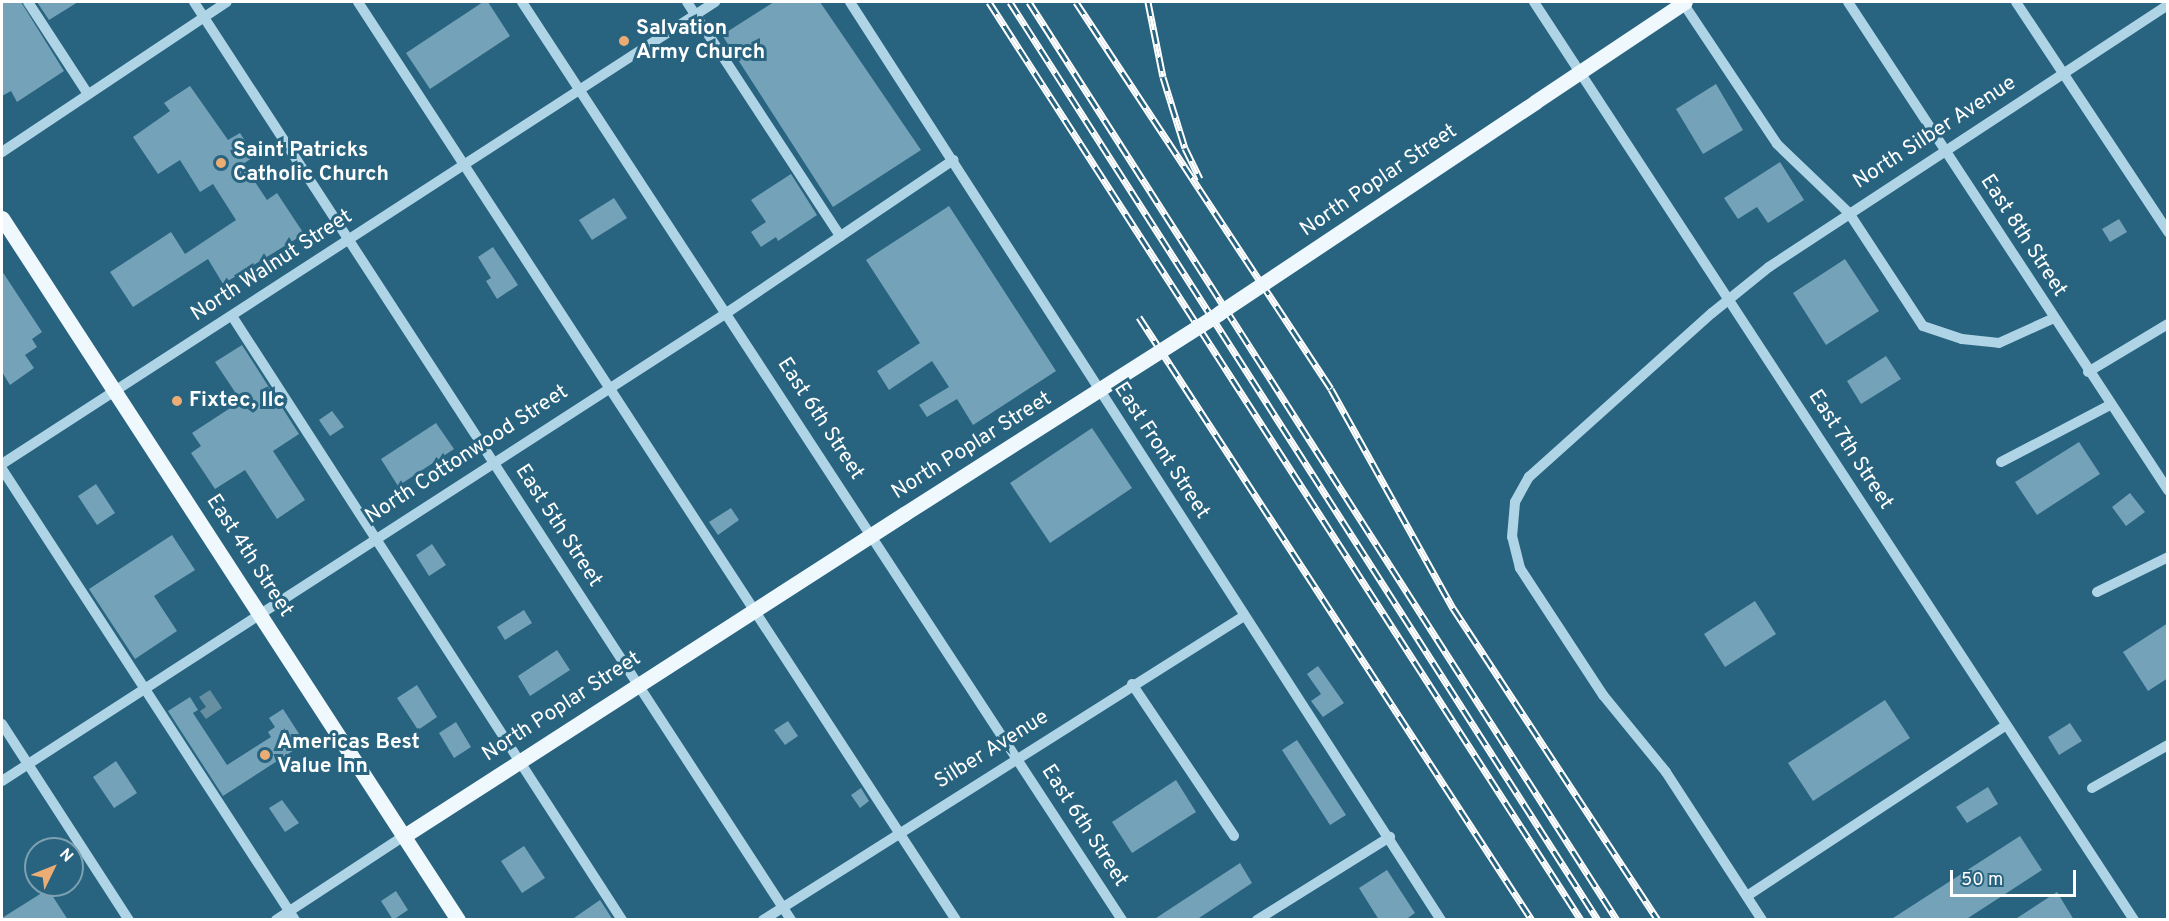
<!DOCTYPE html>
<style>
body{margin:0}
#map{position:relative;width:2169px;height:921px;overflow:hidden;background:#28637f;font-family:Overpass,sans-serif}
div>[style]{position:absolute}
[style*='--x']{left:calc(var(--x)*1px);top:calc(var(--y)*1px);width:calc(var(--w)*1px);rotate:calc(var(--a)*1deg)}
.water>*{inset:0;background:#668fa2}
.building>*{inset:0;background:#74a3b9}
.minor>*{height:10px;margin:-5px;padding:0 5px;transform-origin:5px;border-radius:5px;background:#afd4e5}
.major>*{height:15px;margin:-7.5px;padding:0 7.5px;transform-origin:7.5px;border-radius:7.5px;background:#eff8fd}
.rail>*{height:7px;margin-top:-3.5px;transform-origin:0;background:repeating-linear-gradient(90deg,#28637f 0 14px,#fff 0 28px);box-sizing:border-box;border-block:2px solid #fff}
.major-bridge>*{height:15px;margin:-7.5px;padding:0 7.5px;transform-origin:7.5px;border-radius:7.5px;background:#eff8fd}
.dots>*{width:16px;height:16px;translate:-50% -50%;box-sizing:border-box;border:3px solid #28637f;border-radius:50%}
span{translate:-50% -50%;white-space:nowrap;text-align:center;line-height:1.15;-webkit-text-stroke:6px #28637f;paint-order:stroke}
.poi-label{font-size:21px;color:#fff;font-weight:700}
.left{translate:0 -50%;text-align:left}
.street-label{font-size:21px;color:#fff}
.frame{position:absolute;inset:0;border:3px solid #fff;pointer-events:none}
.north{position:absolute;left:24px;top:837px;width:60px;height:60px;box-sizing:border-box;background:#28637f;border:2px solid #7ea1b2;border-radius:50%;rotate:47deg;font-size:16px;font-weight:700;line-height:24px;text-align:center;color:#fff}
.north::after{content:'';display:block;margin:auto;width:21px;height:27px;background:#ecad75;clip-path:polygon(50% 0,100% 100%,50% 72%,0 100%)}
.scale{position:absolute;left:1950px;top:870px;width:126px;height:27px;box-sizing:border-box;border:3px solid #fff;border-top:0;padding-left:8px;font-size:18px;line-height:21px;white-space:nowrap;color:#fff;-webkit-text-stroke:4px #28637f;paint-order:stroke}
</style>
<div id="map">
<div class="water">
<div style="clip-path:polygon(210px 690px,222px 708px,206px 719px,200px 711px,206px 707px,199px 697px)"></div>
</div>
<div class="building">
<div style="clip-path:polygon(2px 2px,21px 2px,64px 71px,17px 102px,11px 91px,2px 96px)"></div>
<div style="clip-path:polygon(37px 2px,78px 2px,49px 20px)"></div>
<div style="clip-path:polygon(483px 2px,488px 2px,510px 36px,430px 89px,406px 53px)"></div>
<div style="clip-path:polygon(774px 2px,820px 2px,921px 150px,833px 207px,722px 35px)"></div>
<div style="clip-path:polygon(1716px 84px,1743px 130px,1703px 154px,1676px 109px)"></div>
<div style="clip-path:polygon(190px 86px,228px 140px,240px 133px,255px 156px,243px 164px,267px 200px,277px 193px,304px 234px,223px 284px,208px 259px,133px 307px,110px 272px,171px 232px,185px 254px,236px 220px,213px 184px,200px 192px,180px 160px,158px 174px,133px 137px,170px 111px,164px 103px)"></div>
<div style="clip-path:polygon(1780px 162px,1804px 200px,1768px 223px,1757px 207px,1738px 219px,1724px 198px)"></div>
<div style="clip-path:polygon(791px 174px,817px 215px,778px 241px,776px 237px,761px 247px,751px 232px,766px 222px,751px 200px)"></div>
<div style="clip-path:polygon(614px 198px,627px 218px,592px 240px,579px 220px)"></div>
<div style="clip-path:polygon(949px 206px,1056px 371px,973px 425px,957px 399px,927px 417px,919px 405px,949px 387px,932px 361px,889px 390px,877px 371px,920px 343px,866px 260px)"></div>
<div style="clip-path:polygon(2119px 219px,2127px 232px,2110px 242px,2102px 229px)"></div>
<div style="clip-path:polygon(493px 247px,518px 285px,497px 299px,486px 281px,491px 278px,478px 257px)"></div>
<div style="clip-path:polygon(1845px 259px,1879px 311px,1826px 345px,1793px 293px)"></div>
<div style="clip-path:polygon(2px 271px,42px 332px,32px 339px,37px 347px,25px 355px,34px 368px,10px 385px,2px 372px)"></div>
<div style="clip-path:polygon(242px 345px,299px 434px,273px 451px,305px 500px,277px 519px,245px 470px,215px 489px,191px 453px,201px 446px,192px 433px,241px 401px,215px 362px)"></div>
<div style="clip-path:polygon(1886px 356px,1901px 379px,1861px 404px,1847px 381px)"></div>
<div style="clip-path:polygon(332px 411px,344px 427px,330px 436px,319px 420px)"></div>
<div style="clip-path:polygon(436px 423px,454px 449px,398px 486px,381px 459px)"></div>
<div style="clip-path:polygon(1092px 428px,1132px 488px,1050px 543px,1010px 483px)"></div>
<div style="clip-path:polygon(2079px 442px,2100px 474px,2037px 515px,2015px 482px)"></div>
<div style="clip-path:polygon(96px 484px,115px 513px,97px 525px,78px 496px)"></div>
<div style="clip-path:polygon(2130px 493px,2145px 512px,2126px 526px,2112px 507px)"></div>
<div style="clip-path:polygon(731px 508px,739px 520px,718px 535px,709px 522px)"></div>
<div style="clip-path:polygon(172px 535px,195px 570px,154px 596px,177px 631px,135px 659px,89px 589px)"></div>
<div style="clip-path:polygon(432px 544px,446px 565px,429px 576px,416px 555px)"></div>
<div style="clip-path:polygon(1755px 601px,1776px 634px,1725px 667px,1704px 634px)"></div>
<div style="clip-path:polygon(524px 610px,532px 623px,505px 640px,497px 627px)"></div>
<div style="clip-path:polygon(2168px 623px,2168px 678px,2148px 691px,2123px 652px)"></div>
<div style="clip-path:polygon(557px 650px,570px 670px,530px 696px,518px 676px)"></div>
<div style="clip-path:polygon(1318px 666px,1344px 703px,1323px 717px,1311px 701px,1321px 694px,1307px 674px)"></div>
<div style="clip-path:polygon(417px 685px,437px 717px,418px 730px,397px 698px)"></div>
<div style="clip-path:polygon(190px 697px,198px 710px,193px 713px,227px 765px,271px 737px,268px 732px,275px 727px,269px 718px,283px 709px,305px 743px,223px 796px,168px 711px)"></div>
<div style="clip-path:polygon(1885px 700px,1910px 738px,1813px 801px,1788px 763px)"></div>
<div style="clip-path:polygon(788px 721px,798px 736px,785px 745px,774px 730px)"></div>
<div style="clip-path:polygon(456px 722px,471px 747px,454px 758px,439px 733px)"></div>
<div style="clip-path:polygon(2070px 723px,2082px 741px,2059px 755px,2048px 737px)"></div>
<div style="clip-path:polygon(1297px 740px,1346px 815px,1330px 825px,1282px 750px)"></div>
<div style="clip-path:polygon(116px 761px,137px 793px,114px 808px,93px 777px)"></div>
<div style="clip-path:polygon(1176px 780px,1196px 812px,1132px 853px,1112px 822px)"></div>
<div style="clip-path:polygon(1988px 787px,1998px 804px,1967px 823px,1956px 807px)"></div>
<div style="clip-path:polygon(861px 788px,869px 801px,860px 808px,851px 795px)"></div>
<div style="clip-path:polygon(282px 800px,299px 823px,285px 832px,269px 808px)"></div>
<div style="clip-path:polygon(2020px 836px,2042px 870px,1965px 920px,1890px 920px)"></div>
<div style="clip-path:polygon(524px 846px,545px 878px,522px 893px,501px 861px)"></div>
<div style="clip-path:polygon(1240px 863px,1252px 883px,1196px 920px,1153px 920px)"></div>
<div style="clip-path:polygon(1387px 870px,1415px 913px,1405px 920px,1379px 920px,1359px 888px)"></div>
<div style="clip-path:polygon(48px 889px,68px 920px,2px 920px,2px 918px)"></div>
<div style="clip-path:polygon(396px 891px,408px 910px,393px 920px,381px 901px)"></div>
<div style="clip-path:polygon(2057px 892px,2074px 920px,2014px 920px)"></div>
<div style="clip-path:polygon(600px 900px,613px 920px,571px 920px)"></div>
</div>
<div class="minor">
<div style="--x:28;--y:2;--w:110;--a:56.9"></div>
<div style="--x:194;--y:2;--w:1095;--a:56.96"></div>
<div style="--x:358;--y:2;--w:1096;--a:56.92"></div>
<div style="--x:522;--y:2;--w:1097;--a:56.83"></div>
<div style="--x:687;--y:2;--w:280;--a:56.8"></div>
<div style="--x:850;--y:2;--w:1092;--a:57.23"></div>
<div style="--x:1534;--y:2;--w:1097;--a:56.83"></div>
<div style="--x:1848;--y:2;--w:584;--a:56.75"></div>
<div style="--x:2016;--y:2;--w:276;--a:56.5"></div>
<div style="--x:1683;--y:3;--w:169;--a:56.3"></div>
<div style="--x:1777;--y:144;--w:100;--a:43.8"></div>
<div style="--x:1849;--y:213;--w:135;--a:56.8"></div>
<div style="--x:1923;--y:326;--w:41;--a:18.4"></div>
<div style="--x:1962;--y:339;--w:37;--a:6"></div>
<div style="--x:1999;--y:343;--w:60;--a:-24.4"></div>
<div style="--x:2;--y:152;--w:270;--a:-33.7"></div>
<div style="--x:232;--y:316;--w:719;--a:57.15"></div>
<div style="--x:2088;--y:372;--w:93;--a:-31"></div>
<div style="--x:2001;--y:462;--w:123;--a:-27.6"></div>
<div style="--x:2;--y:464;--w:850;--a:-32.94"></div>
<div style="--x:2;--y:469;--w:538;--a:56.99"></div>
<div style="--x:2097;--y:592;--w:79;--a:-26.2"></div>
<div style="--x:1132;--y:684;--w:183;--a:56.1"></div>
<div style="--x:2;--y:724;--w:234;--a:57.1"></div>
<div style="--x:2;--y:781;--w:864;--a:-32.86"></div>
<div style="--x:728;--y:312;--w:272;--a:-34"></div>
<div style="--x:2092;--y:788;--w:87;--a:-29.5"></div>
<div style="--x:1747;--y:896;--w:310;--a:-33.4"></div>
<div style="--x:276;--y:920;--w:153;--a:-33.3"></div>
<div style="--x:763;--y:920;--w:569;--a:-32.29"></div>
<div style="--x:1257;--y:920;--w:157;--a:-32"></div>
<div style="--x:1762;--y:920;--w:176;--a:-123"></div>
<div style="--x:1666;--y:772;--w:99;--a:-129.3"></div>
<div style="--x:1603;--y:695;--w:152;--a:-123.2"></div>
<div style="--x:1520;--y:568;--w:32;--a:-104"></div>
<div style="--x:1512;--y:537;--w:35;--a:-85"></div>
<div style="--x:1515;--y:502;--w:29;--a:-61"></div>
<div style="--x:1529;--y:477;--w:246;--a:-41.9"></div>
<div style="--x:1712;--y:313;--w:73;--a:-38.9"></div>
<div style="--x:1769;--y:267;--w:477;--a:-33.3"></div>
</div>
<div class="major">
<div style="--x:1535;--y:102;--w:180;--a:-33.7"></div>
<div style="--x:2;--y:218;--w:837;--a:56.99"></div>
<div style="--x:404;--y:836;--w:595;--a:-32.78"></div>
</div>
<div class="rail">
<div style="--x:989;--y:2;--w:1092;--a:57.18"></div>
<div style="--x:1010;--y:2;--w:1090;--a:57.36"></div>
<div style="--x:1029;--y:2;--w:1090;--a:57.36"></div>
<div style="--x:1076;--y:2;--w:463;--a:56.6"></div>
<div style="--x:1331;--y:389;--w:251;--a:60.9"></div>
<div style="--x:1453;--y:608;--w:373;--a:56.7"></div>
<div style="--x:1148;--y:2;--w:76;--a:78.7"></div>
<div style="--x:1163;--y:77;--w:74;--a:72.8"></div>
<div style="--x:1185;--y:148;--w:34;--a:64"></div>
<div style="--x:1139;--y:317;--w:720;--a:56.91"></div>
</div>
<div class="major-bridge">
<div style="--x:904;--y:514;--w:374;--a:-32.5"></div>
<div style="--x:1219;--y:313;--w:380;--a:-33.7"></div>
</div>
<div class="dots">
<div style="left:624px;top:41px;background:#ecad75"></div>
<div style="left:221px;top:163px;background:#ecad75"></div>
<div style="left:177px;top:401px;background:#ecad75"></div>
<div style="left:265px;top:755px;background:#ecad75"></div>
</div>
<div class="poi-label">
<span class="left" style="left:636px;top:41px">Salvation<br>Army Church</span>
<span class="left" style="left:233px;top:163px">Saint Patricks<br>Catholic Church</span>
<span class="left" style="left:189px;top:401px">Fixtec, llc</span>
<span class="left" style="left:277px;top:755px">Americas Best<br>Value Inn</span>
</div>
<div class="street-label">
<span style="left:1935px;top:133px;rotate:-33deg">North Silber Avenue</span>
<span style="left:1379px;top:181px;rotate:-34deg">North Poplar Street</span>
<span style="left:2023px;top:236px;rotate:57deg">East 8th Street</span>
<span style="left:272px;top:266px;rotate:-33deg">North Walnut Street</span>
<span style="left:820px;top:419px;rotate:57deg">East 6th Street</span>
<span style="left:972px;top:446px;rotate:-32deg">North Poplar Street</span>
<span style="left:1850px;top:450px;rotate:57deg">East 7th Street</span>
<span style="left:1161px;top:451px;rotate:57deg">East Front Street</span>
<span style="left:467px;top:455px;rotate:-33deg">North Cottonwood Street</span>
<span style="left:558px;top:526px;rotate:57deg">East 5th Street</span>
<span style="left:249px;top:556px;rotate:57deg">East 4th Street</span>
<span style="left:562px;top:707px;rotate:-33deg">North Poplar Street</span>
<span style="left:992px;top:750px;rotate:-32deg">Silber Avenue</span>
<span style="left:1084px;top:826px;rotate:57deg">East 6th Street</span>
</div>
<div class="frame"></div>
<div class="north">N</div>
<div class="scale">50 m</div>
</div>
